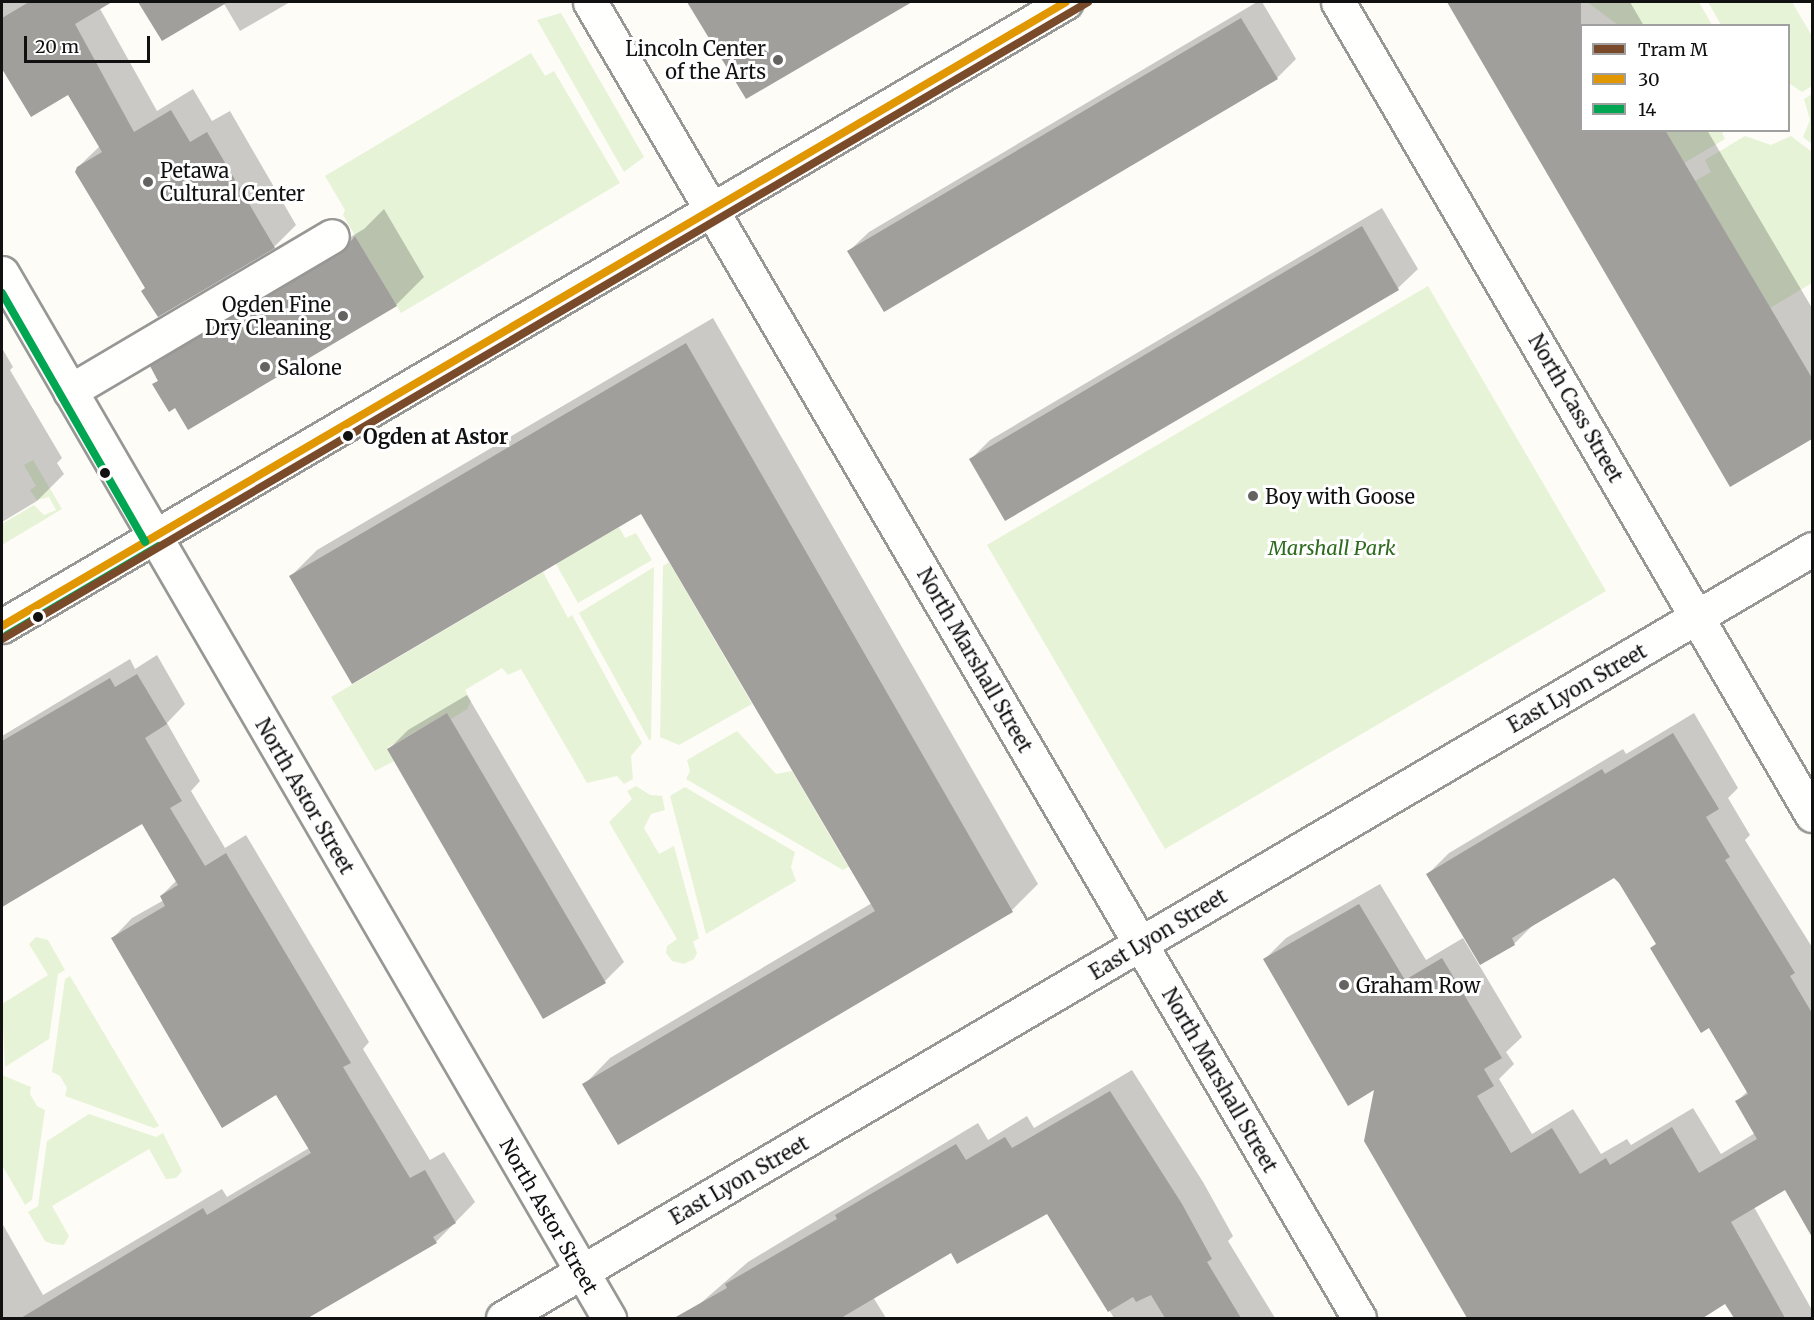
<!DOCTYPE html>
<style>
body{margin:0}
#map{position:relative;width:1814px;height:1320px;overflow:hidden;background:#fdfcf7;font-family:Merriweather,serif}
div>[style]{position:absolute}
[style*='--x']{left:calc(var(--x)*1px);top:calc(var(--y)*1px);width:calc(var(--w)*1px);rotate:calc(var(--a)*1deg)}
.green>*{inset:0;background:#e7f3d7}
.shadow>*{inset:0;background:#0003}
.building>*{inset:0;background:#a19f9c}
.roads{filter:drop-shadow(2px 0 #979795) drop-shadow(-2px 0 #979795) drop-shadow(0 2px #979795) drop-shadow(0 -2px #979795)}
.minor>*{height:33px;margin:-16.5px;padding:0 16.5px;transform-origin:16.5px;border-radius:16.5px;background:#fffffe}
.bus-1>*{height:8px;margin:-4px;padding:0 4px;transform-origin:4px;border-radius:4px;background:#e09702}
.bus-2>*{height:8px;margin:-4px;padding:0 4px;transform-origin:4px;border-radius:4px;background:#00a651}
.tram-1>*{height:8px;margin:-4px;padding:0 4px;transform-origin:4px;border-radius:4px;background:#7a4b2a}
.dots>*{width:16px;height:16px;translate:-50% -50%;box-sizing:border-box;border:3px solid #fff;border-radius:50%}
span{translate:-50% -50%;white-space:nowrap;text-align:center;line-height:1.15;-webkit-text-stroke:6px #fff;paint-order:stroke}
.poi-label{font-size:20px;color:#111}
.right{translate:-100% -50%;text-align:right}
.left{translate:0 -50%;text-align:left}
.street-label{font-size:20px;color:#111}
.stop-label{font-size:20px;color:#111;font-weight:700}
.park-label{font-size:20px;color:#2f6b1f;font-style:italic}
.frame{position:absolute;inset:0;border:3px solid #111;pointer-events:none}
.legend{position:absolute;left:1580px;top:24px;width:210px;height:108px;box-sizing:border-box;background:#fff;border:2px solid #a0a0a0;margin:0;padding:8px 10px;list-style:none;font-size:18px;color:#111}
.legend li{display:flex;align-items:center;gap:12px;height:30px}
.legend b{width:30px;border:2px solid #a0a0a0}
.scale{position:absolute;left:24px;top:36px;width:126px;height:27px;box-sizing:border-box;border:3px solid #111;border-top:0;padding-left:8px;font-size:18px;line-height:21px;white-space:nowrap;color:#111;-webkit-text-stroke:4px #fff;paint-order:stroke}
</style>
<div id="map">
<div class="green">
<div style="clip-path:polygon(1587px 2px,1699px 2px,1712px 25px,1618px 25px)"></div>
<div style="clip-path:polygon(1708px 2px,1792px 2px,1812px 36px,1812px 86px,1802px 92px,1789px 83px,1788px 26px,1721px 25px)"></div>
<div style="clip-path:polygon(561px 13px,644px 157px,624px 172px,537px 20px)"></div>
<div style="clip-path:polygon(531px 53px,545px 76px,554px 71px,620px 183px,401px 313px,343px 215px,345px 210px,325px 176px)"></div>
<div style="clip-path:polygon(1812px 94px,1812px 144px,1803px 137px,1810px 120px,1804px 99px)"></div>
<div style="clip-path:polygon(1665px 131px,1725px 131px,1722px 133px,1725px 139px,1684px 163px)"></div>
<div style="clip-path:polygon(1745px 136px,1771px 145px,1791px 136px,1812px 152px,1812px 283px,1770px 308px,1695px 181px,1711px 172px,1705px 160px)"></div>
<div style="clip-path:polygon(1428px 286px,1606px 591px,1165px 849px,987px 545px)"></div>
<div style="clip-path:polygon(33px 460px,62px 509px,2px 545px,2px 524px,34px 505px,44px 515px,56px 510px,49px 497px,37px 500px,30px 490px,36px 486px,24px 465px)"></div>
<div style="clip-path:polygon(619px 527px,625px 538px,636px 533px,652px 560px,578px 603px,556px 564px)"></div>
<div style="clip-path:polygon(669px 562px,752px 704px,679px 745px,660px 737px,663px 566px)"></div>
<div style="clip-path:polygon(654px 567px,651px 740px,649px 740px,579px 613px)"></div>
<div style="clip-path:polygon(543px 572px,568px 618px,572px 615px,642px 743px,631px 756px,633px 779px,624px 784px,617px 776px,587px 783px,521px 669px,508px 675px,502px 668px,465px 690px,471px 701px,467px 709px,451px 719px,447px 713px,387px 748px,394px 761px,375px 771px,331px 697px)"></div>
<div style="clip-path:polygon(737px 731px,776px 774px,792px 771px,847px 865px,878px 849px,843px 870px,686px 779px,690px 771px,687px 760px)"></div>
<div style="clip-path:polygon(636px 786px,650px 795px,662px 796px,665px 810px,651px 814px,644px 828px,659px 854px,674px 846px,699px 938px,693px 942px,697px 953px,694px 959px,684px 964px,672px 961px,666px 953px,667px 946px,677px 939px,609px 822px,632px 799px,627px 791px)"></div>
<div style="clip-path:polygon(685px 787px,795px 852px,791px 867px,796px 881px,706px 934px,670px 796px)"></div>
<div style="clip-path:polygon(36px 937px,48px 940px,65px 970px,58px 974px,49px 1039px,5px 1067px,2px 1004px,48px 975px,29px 944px)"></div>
<div style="clip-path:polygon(70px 976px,159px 1126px,154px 1128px,65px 1096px,67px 1088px,60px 1076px,52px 1072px,65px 979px)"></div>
<div style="clip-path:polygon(2px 1075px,31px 1087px,30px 1094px,37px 1106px,45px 1110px,32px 1200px,25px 1205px,2px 1165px)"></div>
<div style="clip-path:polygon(89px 1114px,156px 1137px,163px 1133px,182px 1171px,176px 1178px,166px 1179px,149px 1149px,52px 1206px,69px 1236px,64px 1245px,52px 1244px,45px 1241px,28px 1212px,38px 1206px,47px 1141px)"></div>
</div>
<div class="shadow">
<div style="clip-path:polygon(2px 2px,106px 2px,99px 7px,157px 111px,193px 89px,212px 121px,230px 111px,296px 225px,274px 247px,147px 288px,78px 167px,100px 146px,68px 93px,31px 115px,2px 66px)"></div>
<div style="clip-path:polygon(140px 2px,290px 2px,240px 31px,223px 2px,162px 39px)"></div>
<div style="clip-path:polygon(690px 2px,909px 2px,747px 97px)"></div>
<div style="clip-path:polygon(1257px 2px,1262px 2px,1296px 59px,1277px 78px,849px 251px,869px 232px)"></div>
<div style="clip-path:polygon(1448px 2px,1630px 2px,1644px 26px,1582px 26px,1582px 130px,1707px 130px,1812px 308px,1812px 437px,1731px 485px)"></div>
<div style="clip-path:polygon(1382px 208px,1418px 269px,1398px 288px,1005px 519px,971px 459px,990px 440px)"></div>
<div style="clip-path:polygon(384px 209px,424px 277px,396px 305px,175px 406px,154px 384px,159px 380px,151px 366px,180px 338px,364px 229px)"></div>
<div style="clip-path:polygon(713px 318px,1038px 884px,1012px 910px,584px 1085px,610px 1058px,872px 903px,641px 512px,291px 576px,317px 550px)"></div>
<div style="clip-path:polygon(2px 348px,13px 367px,10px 370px,62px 458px,57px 463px,64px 474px,37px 501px,2px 522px)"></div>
<div style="clip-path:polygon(157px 655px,185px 704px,167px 723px,200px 781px,191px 791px,225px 848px,246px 835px,369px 1042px,363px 1049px,430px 1160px,444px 1152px,475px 1202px,436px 1242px,301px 1318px,2px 1318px,2px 1223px,43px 1295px,222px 1189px,227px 1197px,309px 1148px,277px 1093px,113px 938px,132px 918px,164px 900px,161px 896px,177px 880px,142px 822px,2px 907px,2px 736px,130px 659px,135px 669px)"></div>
<div style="clip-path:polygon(467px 695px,624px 962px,605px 981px,544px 1017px,389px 749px,408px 730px)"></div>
<div style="clip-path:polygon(1694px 713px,1738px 788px,1728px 798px,1750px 835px,1745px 840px,1812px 947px,1812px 1234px,1785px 1188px,1754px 1207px,1812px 1310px,1812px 1318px,1736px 1318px,1726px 1302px,1700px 1318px,1469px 1318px,1366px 1141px,1376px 1087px,1265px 959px,1286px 938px,1380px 884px,1426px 960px,1463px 938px,1522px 1037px,1506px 1052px,1514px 1064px,1499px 1079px,1532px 1134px,1573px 1109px,1601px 1154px,1627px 1139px,1631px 1145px,1693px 1108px,1721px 1154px,1755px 1133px,1737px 1101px,1748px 1091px,1615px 876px,1535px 923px,1514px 944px,1481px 963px,1428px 874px,1449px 853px,1623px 749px,1626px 754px)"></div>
<div style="clip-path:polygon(1132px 1070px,1203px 1182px,1233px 1236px,1228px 1241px,1275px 1318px,1114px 1318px,1048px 1212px,951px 1251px,873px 1297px,886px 1318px,701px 1318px,695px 1308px,748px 1262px,978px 1123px,988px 1140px,1027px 1116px,1034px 1128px)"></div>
</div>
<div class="building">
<div style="clip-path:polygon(29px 2px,112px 2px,75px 24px,134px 132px,171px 110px,190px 142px,207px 132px,275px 248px,158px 317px,141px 291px,145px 288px,75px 172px,77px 167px,102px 152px,68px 95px,31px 117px,2px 69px,2px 18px)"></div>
<div style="clip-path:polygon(138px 2px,228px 2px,162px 41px)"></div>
<div style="clip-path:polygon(687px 2px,912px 2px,746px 99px)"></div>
<div style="clip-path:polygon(1447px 2px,1581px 2px,1581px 130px,1665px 130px,1812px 378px,1812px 439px,1730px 487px)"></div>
<div style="clip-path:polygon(1241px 18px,1278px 79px,884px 312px,847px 251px)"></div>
<div style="clip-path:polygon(1362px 226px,1399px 290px,1005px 521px,969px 459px)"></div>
<div style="clip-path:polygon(355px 236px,397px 306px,188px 430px,175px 408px,169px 412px,152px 384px,158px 381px,150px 366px,342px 252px)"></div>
<div style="clip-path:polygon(686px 343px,1013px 912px,618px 1145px,582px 1084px,875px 911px,641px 514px,352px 684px,289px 576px)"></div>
<div style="clip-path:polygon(137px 674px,167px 724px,145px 738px,182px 801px,170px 808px,205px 866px,226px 853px,351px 1063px,343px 1067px,410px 1178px,425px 1170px,456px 1223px,433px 1237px,437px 1243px,308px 1318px,21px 1318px,203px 1208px,207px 1215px,311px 1153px,276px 1095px,222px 1128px,111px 938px,165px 906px,160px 896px,178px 885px,142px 824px,2px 907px,2px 741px,110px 678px,115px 687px)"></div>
<div style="clip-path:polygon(447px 713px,606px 983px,543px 1019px,387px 749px)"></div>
<div style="clip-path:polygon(1673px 733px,1719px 809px,1706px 817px,1730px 857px,1725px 860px,1795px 973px,1790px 976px,1812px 1013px,1812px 1237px,1785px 1190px,1731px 1222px,1785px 1318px,1734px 1318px,1725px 1304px,1703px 1318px,1467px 1318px,1364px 1141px,1374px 1090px,1348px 1106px,1263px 959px,1359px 904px,1405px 980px,1442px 958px,1502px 1058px,1484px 1069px,1494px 1086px,1477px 1096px,1511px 1153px,1552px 1128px,1580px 1174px,1606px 1158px,1610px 1165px,1672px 1127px,1699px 1173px,1757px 1139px,1735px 1101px,1748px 1094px,1709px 1028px,1701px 1033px,1650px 948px,1656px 944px,1619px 883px,1614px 878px,1512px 938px,1515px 945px,1480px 965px,1426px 874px,1602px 769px,1605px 774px)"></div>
<div style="clip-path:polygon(1110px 1091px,1182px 1204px,1212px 1259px,1207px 1262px,1241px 1318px,1165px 1318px,1151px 1295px,1136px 1302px,1133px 1297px,1108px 1312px,1047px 1214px,957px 1264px,951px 1253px,841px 1318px,674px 1318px,727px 1288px,725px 1284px,837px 1219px,835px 1215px,956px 1144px,966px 1160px,1005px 1137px,1012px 1148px)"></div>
</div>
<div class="roads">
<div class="minor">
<div style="--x:590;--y:2;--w:1524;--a:59.7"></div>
<div style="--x:1338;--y:2;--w:941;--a:59.76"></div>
<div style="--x:2;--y:273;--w:1209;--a:59.85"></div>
<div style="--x:70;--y:391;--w:304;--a:-30.6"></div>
<div style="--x:2;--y:626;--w:1233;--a:-30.39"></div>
<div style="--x:503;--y:1318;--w:1518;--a:-30.43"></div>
</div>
</div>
<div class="bus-1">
<div style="--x:2;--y:626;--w:1233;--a:-30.39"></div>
</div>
<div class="bus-2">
<div style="--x:2;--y:293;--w:287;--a:60.1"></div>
<div style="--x:7;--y:635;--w:176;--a:-30.4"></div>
</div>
<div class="tram-1">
<div style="--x:2;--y:639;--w:1259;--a:-30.39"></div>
</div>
<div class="dots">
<div style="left:778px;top:60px;background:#646362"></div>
<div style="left:148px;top:182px;background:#646362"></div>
<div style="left:343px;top:316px;background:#646362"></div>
<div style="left:265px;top:367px;background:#646362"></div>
<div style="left:348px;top:436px;background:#111"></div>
<div style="left:105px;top:473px;background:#111"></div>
<div style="left:1253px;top:496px;background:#646362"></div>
<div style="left:38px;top:617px;background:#111"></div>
<div style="left:1344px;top:985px;background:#646362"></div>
</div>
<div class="poi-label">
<span class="right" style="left:766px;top:60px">Lincoln Center<br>of the Arts</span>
<span class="left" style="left:160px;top:182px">Petawa<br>Cultural Center</span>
<span class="right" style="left:331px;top:316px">Ogden Fine<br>Dry Cleaning</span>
<span class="left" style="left:277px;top:367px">Salone</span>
<span class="left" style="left:1265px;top:496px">Boy with Goose</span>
<span class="left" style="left:1356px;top:985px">Graham Row</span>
</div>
<div class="street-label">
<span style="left:1576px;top:408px;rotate:60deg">North Cass Street</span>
<span style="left:975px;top:660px;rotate:60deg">North Marshall Street</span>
<span style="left:1577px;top:688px;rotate:-30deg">East Lyon Street</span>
<span style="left:305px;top:796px;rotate:60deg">North Astor Street</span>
<span style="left:1158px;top:934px;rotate:-31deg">East Lyon Street</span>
<span style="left:1220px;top:1080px;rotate:60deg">North Marshall Street</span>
<span style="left:739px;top:1180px;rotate:-30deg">East Lyon Street</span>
<span style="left:549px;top:1216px;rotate:60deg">North Astor Street</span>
</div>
<div class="stop-label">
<span class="left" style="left:363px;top:436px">Ogden at Astor</span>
</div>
<div class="park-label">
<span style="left:1332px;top:547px">Marshall Park</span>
</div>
<div class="frame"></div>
<ul class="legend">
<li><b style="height:8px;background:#7a4b2a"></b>Tram M</li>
<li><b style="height:8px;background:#e09702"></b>30</li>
<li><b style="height:8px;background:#00a651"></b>14</li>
</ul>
<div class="scale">20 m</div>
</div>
